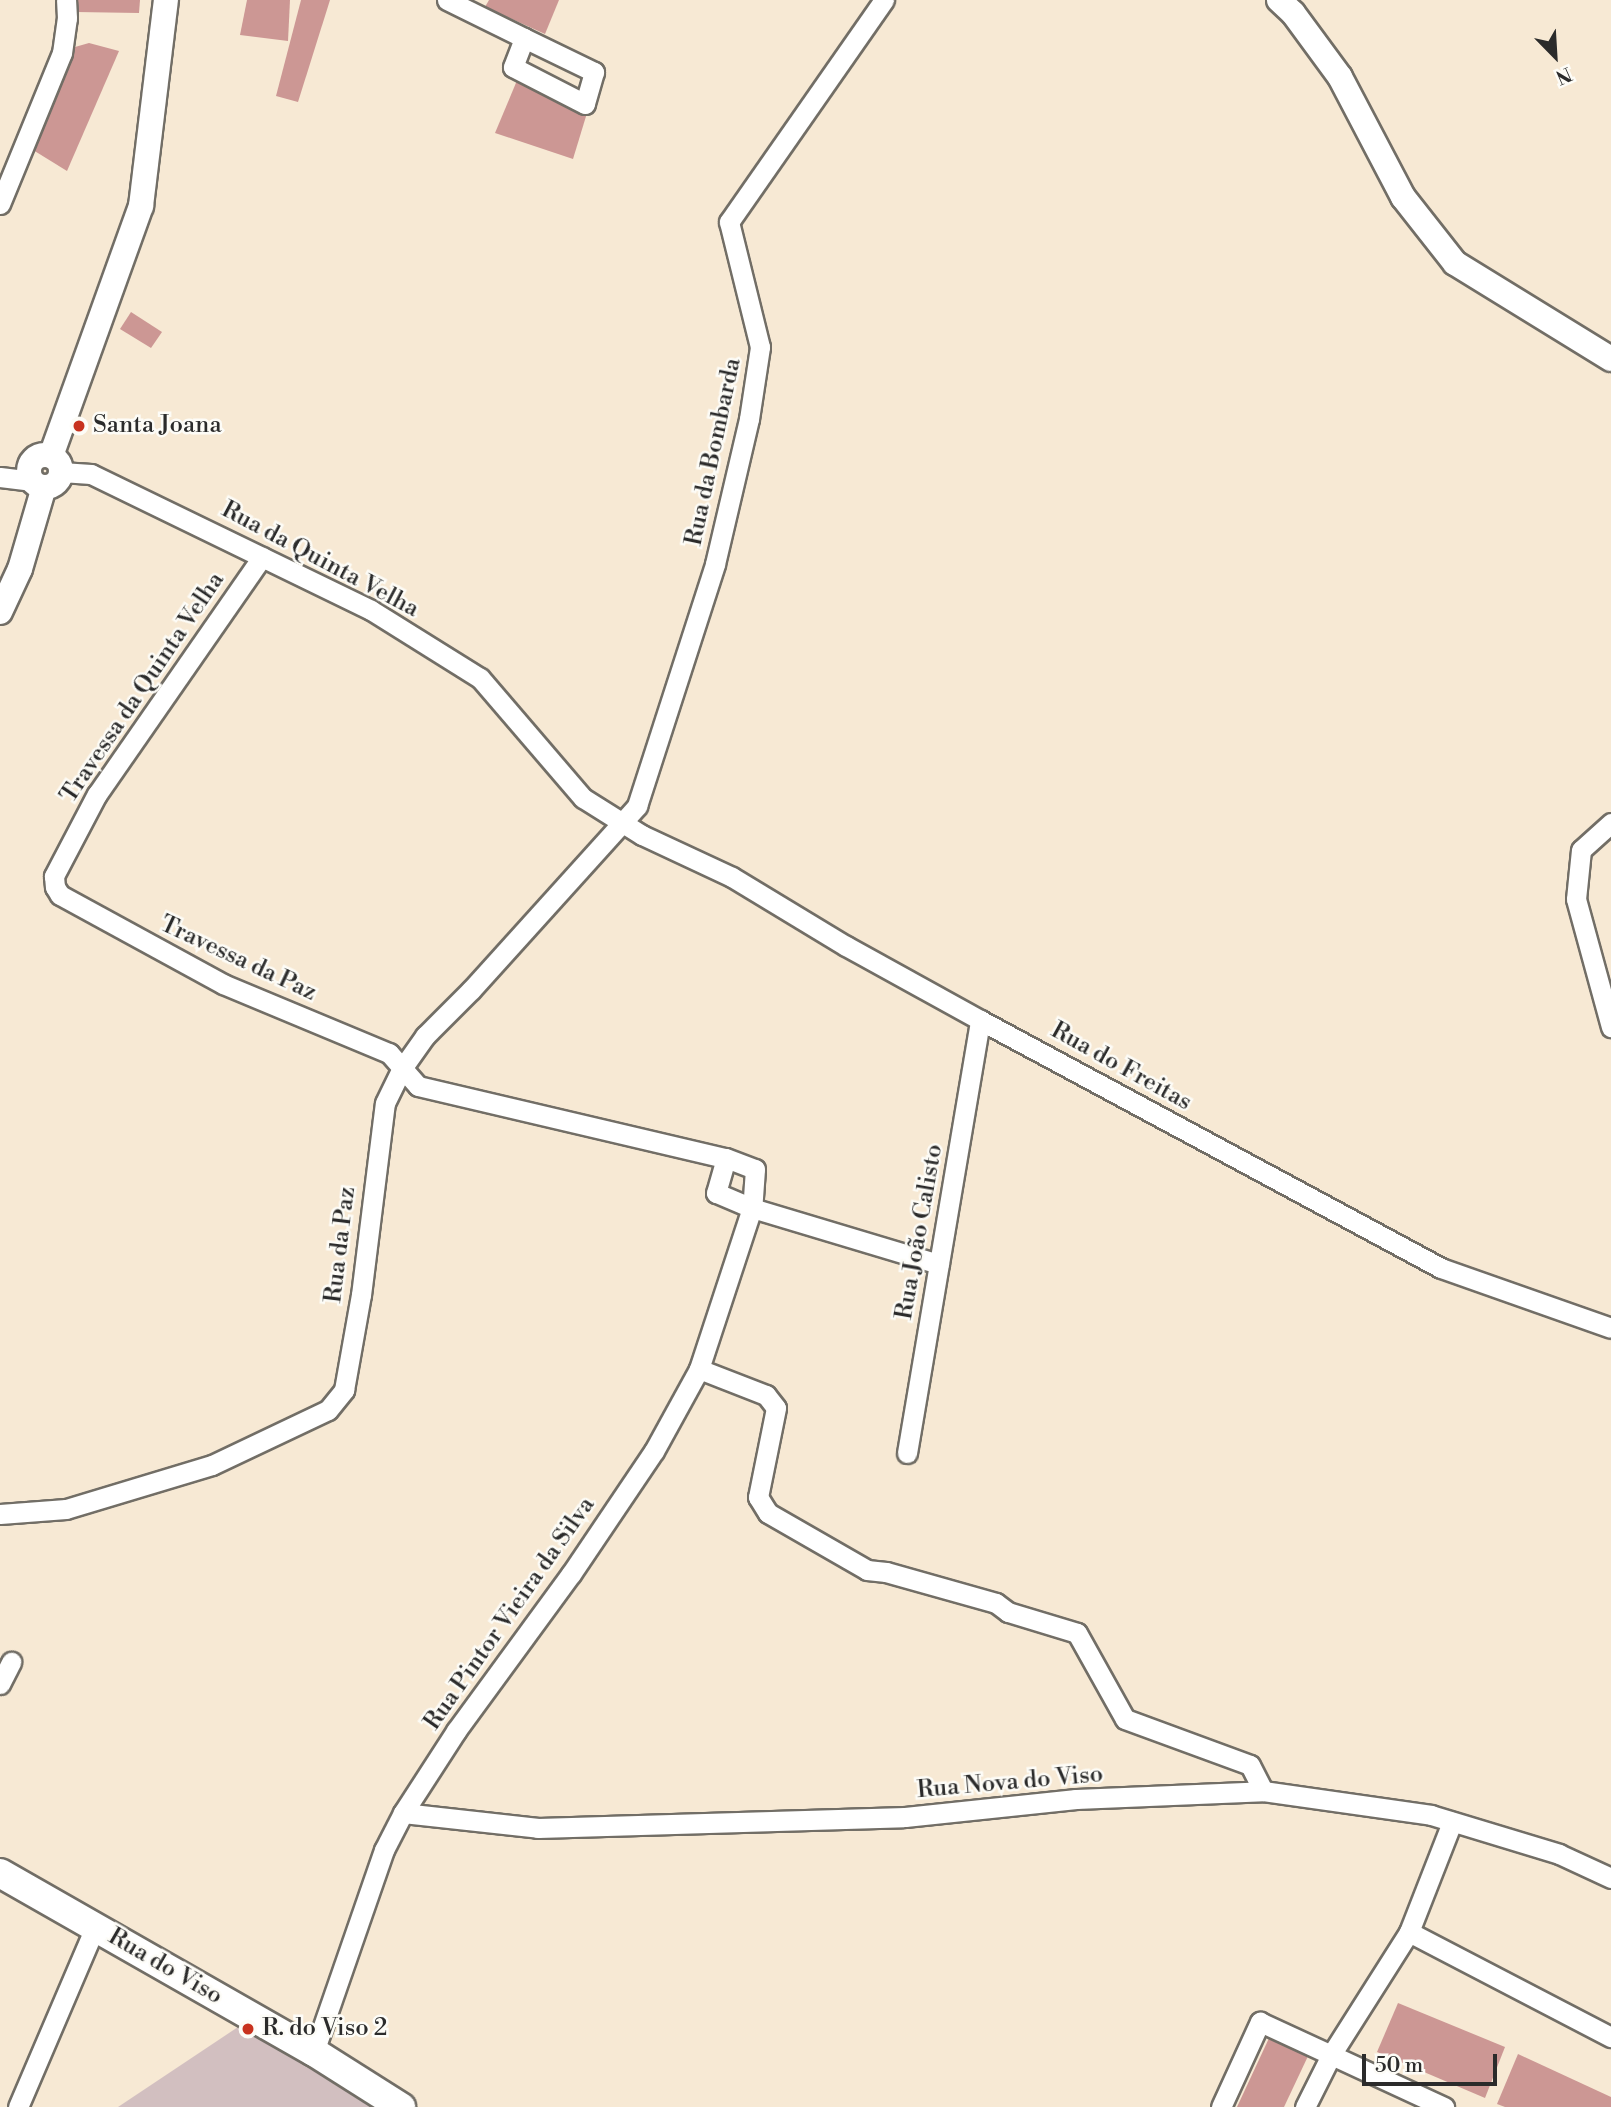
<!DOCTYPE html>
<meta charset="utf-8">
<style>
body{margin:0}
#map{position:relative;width:1611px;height:2107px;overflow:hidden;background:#f7e9d4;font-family:"Libre Bodoni",serif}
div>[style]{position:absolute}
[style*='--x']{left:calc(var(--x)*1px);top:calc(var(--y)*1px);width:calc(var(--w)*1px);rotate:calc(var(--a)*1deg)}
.industrial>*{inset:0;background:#d2bfc0}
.building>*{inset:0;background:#cc9794}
.roads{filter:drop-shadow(2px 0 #726e66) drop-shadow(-2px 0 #726e66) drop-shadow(0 2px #726e66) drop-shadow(0 -2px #726e66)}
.minor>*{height:19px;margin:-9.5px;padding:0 9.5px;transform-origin:9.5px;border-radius:9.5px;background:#fff}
.tertiary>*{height:24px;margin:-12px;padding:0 12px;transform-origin:12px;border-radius:12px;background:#fff}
.tertiary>.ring{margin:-12px;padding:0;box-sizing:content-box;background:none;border:24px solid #fff;border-radius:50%}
.secondary>*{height:28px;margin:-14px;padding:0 14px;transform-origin:14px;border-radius:14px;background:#fff}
.dots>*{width:19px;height:19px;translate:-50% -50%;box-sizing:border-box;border:4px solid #fdfcf7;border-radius:50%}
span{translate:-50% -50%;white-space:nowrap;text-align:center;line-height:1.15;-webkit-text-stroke:5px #fdfcf7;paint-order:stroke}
.poi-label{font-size:24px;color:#2b2b2b}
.left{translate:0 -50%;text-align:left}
.street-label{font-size:24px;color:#2b2b2b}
.north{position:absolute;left:1520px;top:21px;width:70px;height:70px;-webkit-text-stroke:5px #fdfcf7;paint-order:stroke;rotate:156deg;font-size:19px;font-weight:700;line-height:28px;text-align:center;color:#2b2b2b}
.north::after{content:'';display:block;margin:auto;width:24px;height:32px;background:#2b2b2b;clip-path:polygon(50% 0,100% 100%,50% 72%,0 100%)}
.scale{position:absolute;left:1362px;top:2054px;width:135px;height:32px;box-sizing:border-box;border:4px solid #2b2b2b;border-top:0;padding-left:9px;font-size:21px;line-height:24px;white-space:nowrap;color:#2b2b2b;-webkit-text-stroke:5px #fdfcf7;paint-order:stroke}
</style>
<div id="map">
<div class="industrial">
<div style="clip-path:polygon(253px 2017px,402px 2107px,118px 2107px)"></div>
</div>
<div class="building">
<div style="clip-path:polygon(76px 0,140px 0,139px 13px,76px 12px)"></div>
<div style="clip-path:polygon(247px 0,290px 0,288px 41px,240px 35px)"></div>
<div style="clip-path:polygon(301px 0,330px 0,298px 102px,276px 96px)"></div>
<div style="clip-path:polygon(489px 0,559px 0,545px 34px,485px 7px)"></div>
<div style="clip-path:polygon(89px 43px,119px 51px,67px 171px,33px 150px,75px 47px)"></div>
<div style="clip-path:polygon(518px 78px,587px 113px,573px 159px,495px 133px)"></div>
<div style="clip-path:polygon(131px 312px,162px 332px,151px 348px,120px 329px)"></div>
<div style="clip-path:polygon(1398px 2003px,1505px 2047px,1485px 2098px,1377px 2052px)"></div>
<div style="clip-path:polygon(1270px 2036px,1309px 2054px,1284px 2107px,1237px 2107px)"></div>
<div style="clip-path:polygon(1518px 2054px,1611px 2097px,1611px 2107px,1505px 2107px,1497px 2104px)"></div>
</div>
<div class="roads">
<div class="minor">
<div style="--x:447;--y:0;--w:86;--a:26.3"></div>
<div style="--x:524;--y:38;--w:78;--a:25.9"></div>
<div style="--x:594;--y:72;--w:33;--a:106"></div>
<div style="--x:585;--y:104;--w:81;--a:-152.8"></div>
<div style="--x:513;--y:67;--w:31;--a:-69"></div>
<div style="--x:0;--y:204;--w:163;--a:-67.7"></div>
<div style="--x:62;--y:53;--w:35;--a:-82"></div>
<div style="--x:67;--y:18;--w:18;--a:-93"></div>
<div style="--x:61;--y:472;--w:30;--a:4"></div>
<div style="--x:91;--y:474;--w:311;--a:25.9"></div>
<div style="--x:371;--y:610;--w:128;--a:32"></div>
<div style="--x:480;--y:678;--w:158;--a:49.4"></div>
<div style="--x:583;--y:798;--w:70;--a:32.1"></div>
<div style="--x:642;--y:835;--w:99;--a:25"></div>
<div style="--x:732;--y:877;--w:133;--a:31.2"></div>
<div style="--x:846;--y:946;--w:153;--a:28.9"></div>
<div style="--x:980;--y:1020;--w:523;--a:28.28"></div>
<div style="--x:1441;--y:1268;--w:180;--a:19.4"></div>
<div style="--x:0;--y:477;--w:33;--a:7"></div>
<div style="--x:262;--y:557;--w:289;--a:124.8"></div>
<div style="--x:97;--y:794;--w:93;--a:117.7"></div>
<div style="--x:54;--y:876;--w:11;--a:85"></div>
<div style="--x:55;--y:887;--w:9;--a:58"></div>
<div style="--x:60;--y:895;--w:186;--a:28.6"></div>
<div style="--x:223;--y:984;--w:180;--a:22.6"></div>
<div style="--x:389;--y:1053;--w:44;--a:48.7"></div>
<div style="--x:418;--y:1086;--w:316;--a:13.2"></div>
<div style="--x:726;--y:1158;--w:31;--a:21"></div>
<div style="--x:755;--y:1169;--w:39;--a:94"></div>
<div style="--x:752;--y:1208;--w:39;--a:-157"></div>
<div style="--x:716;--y:1193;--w:36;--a:-74"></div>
<div style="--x:1611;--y:823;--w:40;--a:138"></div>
<div style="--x:1581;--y:850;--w:49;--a:95.8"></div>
<div style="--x:1576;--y:899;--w:133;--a:74.7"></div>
<div style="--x:699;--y:1369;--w:72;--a:21.2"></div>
<div style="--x:766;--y:1395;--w:16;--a:52"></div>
<div style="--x:776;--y:1408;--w:91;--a:101.4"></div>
<div style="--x:758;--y:1497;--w:19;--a:58"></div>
<div style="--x:768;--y:1513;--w:114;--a:29.9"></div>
<div style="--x:867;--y:1570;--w:19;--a:6"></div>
<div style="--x:886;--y:1572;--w:114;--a:15.7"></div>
<div style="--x:996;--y:1603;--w:15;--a:37"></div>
<div style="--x:1008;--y:1612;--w:72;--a:16.9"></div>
<div style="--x:1077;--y:1633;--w:98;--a:60.8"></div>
<div style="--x:1125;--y:1719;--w:133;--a:20.2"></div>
<div style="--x:1250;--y:1765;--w:29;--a:63"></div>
<div style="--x:907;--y:1453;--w:439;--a:-80.4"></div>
<div style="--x:0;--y:1514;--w:66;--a:-4.3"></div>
<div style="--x:66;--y:1509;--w:152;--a:-16.8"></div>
<div style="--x:212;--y:1465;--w:128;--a:-25.4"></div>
<div style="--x:328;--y:1410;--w:26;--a:-51"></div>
<div style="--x:344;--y:1390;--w:97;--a:-79.9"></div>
<div style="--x:361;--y:1295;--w:193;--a:-82.9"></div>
<div style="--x:385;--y:1103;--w:37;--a:-64"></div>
<div style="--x:401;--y:1070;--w:42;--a:-54.8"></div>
<div style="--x:425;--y:1036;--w:65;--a:-45"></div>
<div style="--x:471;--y:990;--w:248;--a:-47.9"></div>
<div style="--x:637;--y:806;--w:254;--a:-72.1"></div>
<div style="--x:715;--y:564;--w:149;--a:-76.8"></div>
<div style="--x:749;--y:419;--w:73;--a:-81.3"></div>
<div style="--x:760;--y:347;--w:129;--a:-103.9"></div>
<div style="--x:729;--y:222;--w:271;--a:-55.1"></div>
<div style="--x:0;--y:1684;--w:25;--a:-63"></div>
<div style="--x:403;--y:1813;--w:136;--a:6.3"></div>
<div style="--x:538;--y:1828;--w:367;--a:-1.7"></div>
<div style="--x:905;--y:1817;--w:172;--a:-6"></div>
<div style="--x:1076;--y:1799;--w:187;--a:-2.4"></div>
<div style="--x:1263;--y:1791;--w:170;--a:8.1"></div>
<div style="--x:1431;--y:1815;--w:134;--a:16.9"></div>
<div style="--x:1559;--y:1854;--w:57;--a:24.8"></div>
<div style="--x:1409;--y:1932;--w:228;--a:27.5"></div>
<div style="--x:314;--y:2052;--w:214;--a:-70.9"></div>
<div style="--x:384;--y:1850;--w:42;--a:-62.8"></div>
<div style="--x:403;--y:1813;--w:98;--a:-57.1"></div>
<div style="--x:456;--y:1731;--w:195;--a:-53.8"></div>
<div style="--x:571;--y:1574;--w:148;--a:-56"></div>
<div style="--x:654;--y:1451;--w:94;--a:-61.2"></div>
<div style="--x:699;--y:1369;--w:169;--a:-71.8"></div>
<div style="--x:752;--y:1208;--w:195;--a:16.7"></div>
<div style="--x:18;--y:2107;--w:196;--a:-66.8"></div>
<div style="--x:1221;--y:2107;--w:94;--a:-65.4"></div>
<div style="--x:1260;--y:2022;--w:203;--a:24.8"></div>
<div style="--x:1305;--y:2107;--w:58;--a:-63.4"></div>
<div style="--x:1331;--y:2055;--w:146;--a:-57.6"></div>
<div style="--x:1409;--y:1932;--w:118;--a:-68.6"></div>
</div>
<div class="tertiary">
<div style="--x:1279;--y:0;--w:19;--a:43"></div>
<div style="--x:1293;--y:13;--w:79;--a:53.7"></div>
<div style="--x:1340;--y:77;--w:136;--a:62.3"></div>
<div style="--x:1403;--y:197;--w:84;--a:51.8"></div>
<div style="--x:1455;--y:263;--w:183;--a:31.6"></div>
<div class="ring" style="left:29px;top:455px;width:8px;height:8px"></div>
<div style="--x:51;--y:456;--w:266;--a:-70.2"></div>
<div style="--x:141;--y:206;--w:208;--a:-83.1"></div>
<div style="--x:0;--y:612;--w:47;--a:-65.1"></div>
<div style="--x:20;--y:569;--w:85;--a:-73.7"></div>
</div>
<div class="secondary">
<div style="--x:0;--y:1873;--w:361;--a:29.7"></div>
<div style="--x:314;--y:2052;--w:103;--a:32.3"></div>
</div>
</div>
<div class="dots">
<div style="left:79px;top:426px;background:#c8321e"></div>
<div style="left:248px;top:2029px;background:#c8321e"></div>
</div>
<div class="poi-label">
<span class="left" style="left:93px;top:426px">Santa Joana</span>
<span class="left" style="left:262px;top:2029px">R. do Viso 2</span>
</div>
<div class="street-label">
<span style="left:714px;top:452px;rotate:-78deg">Rua da Bombarda</span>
<span style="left:320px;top:560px;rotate:28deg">Rua da Quinta Velha</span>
<span style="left:143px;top:688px;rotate:-56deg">Travessa da Quinta Velha</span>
<span style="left:238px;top:959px;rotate:25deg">Travessa da Paz</span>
<span style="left:1121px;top:1067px;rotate:29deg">Rua do Freitas</span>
<span style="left:920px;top:1232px;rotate:-80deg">Rua João Calisto</span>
<span style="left:341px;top:1245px;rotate:-83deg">Rua da Paz</span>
<span style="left:510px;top:1614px;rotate:-55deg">Rua Pintor Vieira da Silva</span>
<span style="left:1010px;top:1783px;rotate:-5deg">Rua Nova do Viso</span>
<span style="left:165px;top:1967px;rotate:30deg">Rua do Viso</span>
</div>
<div class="north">N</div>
<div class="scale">50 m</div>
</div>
